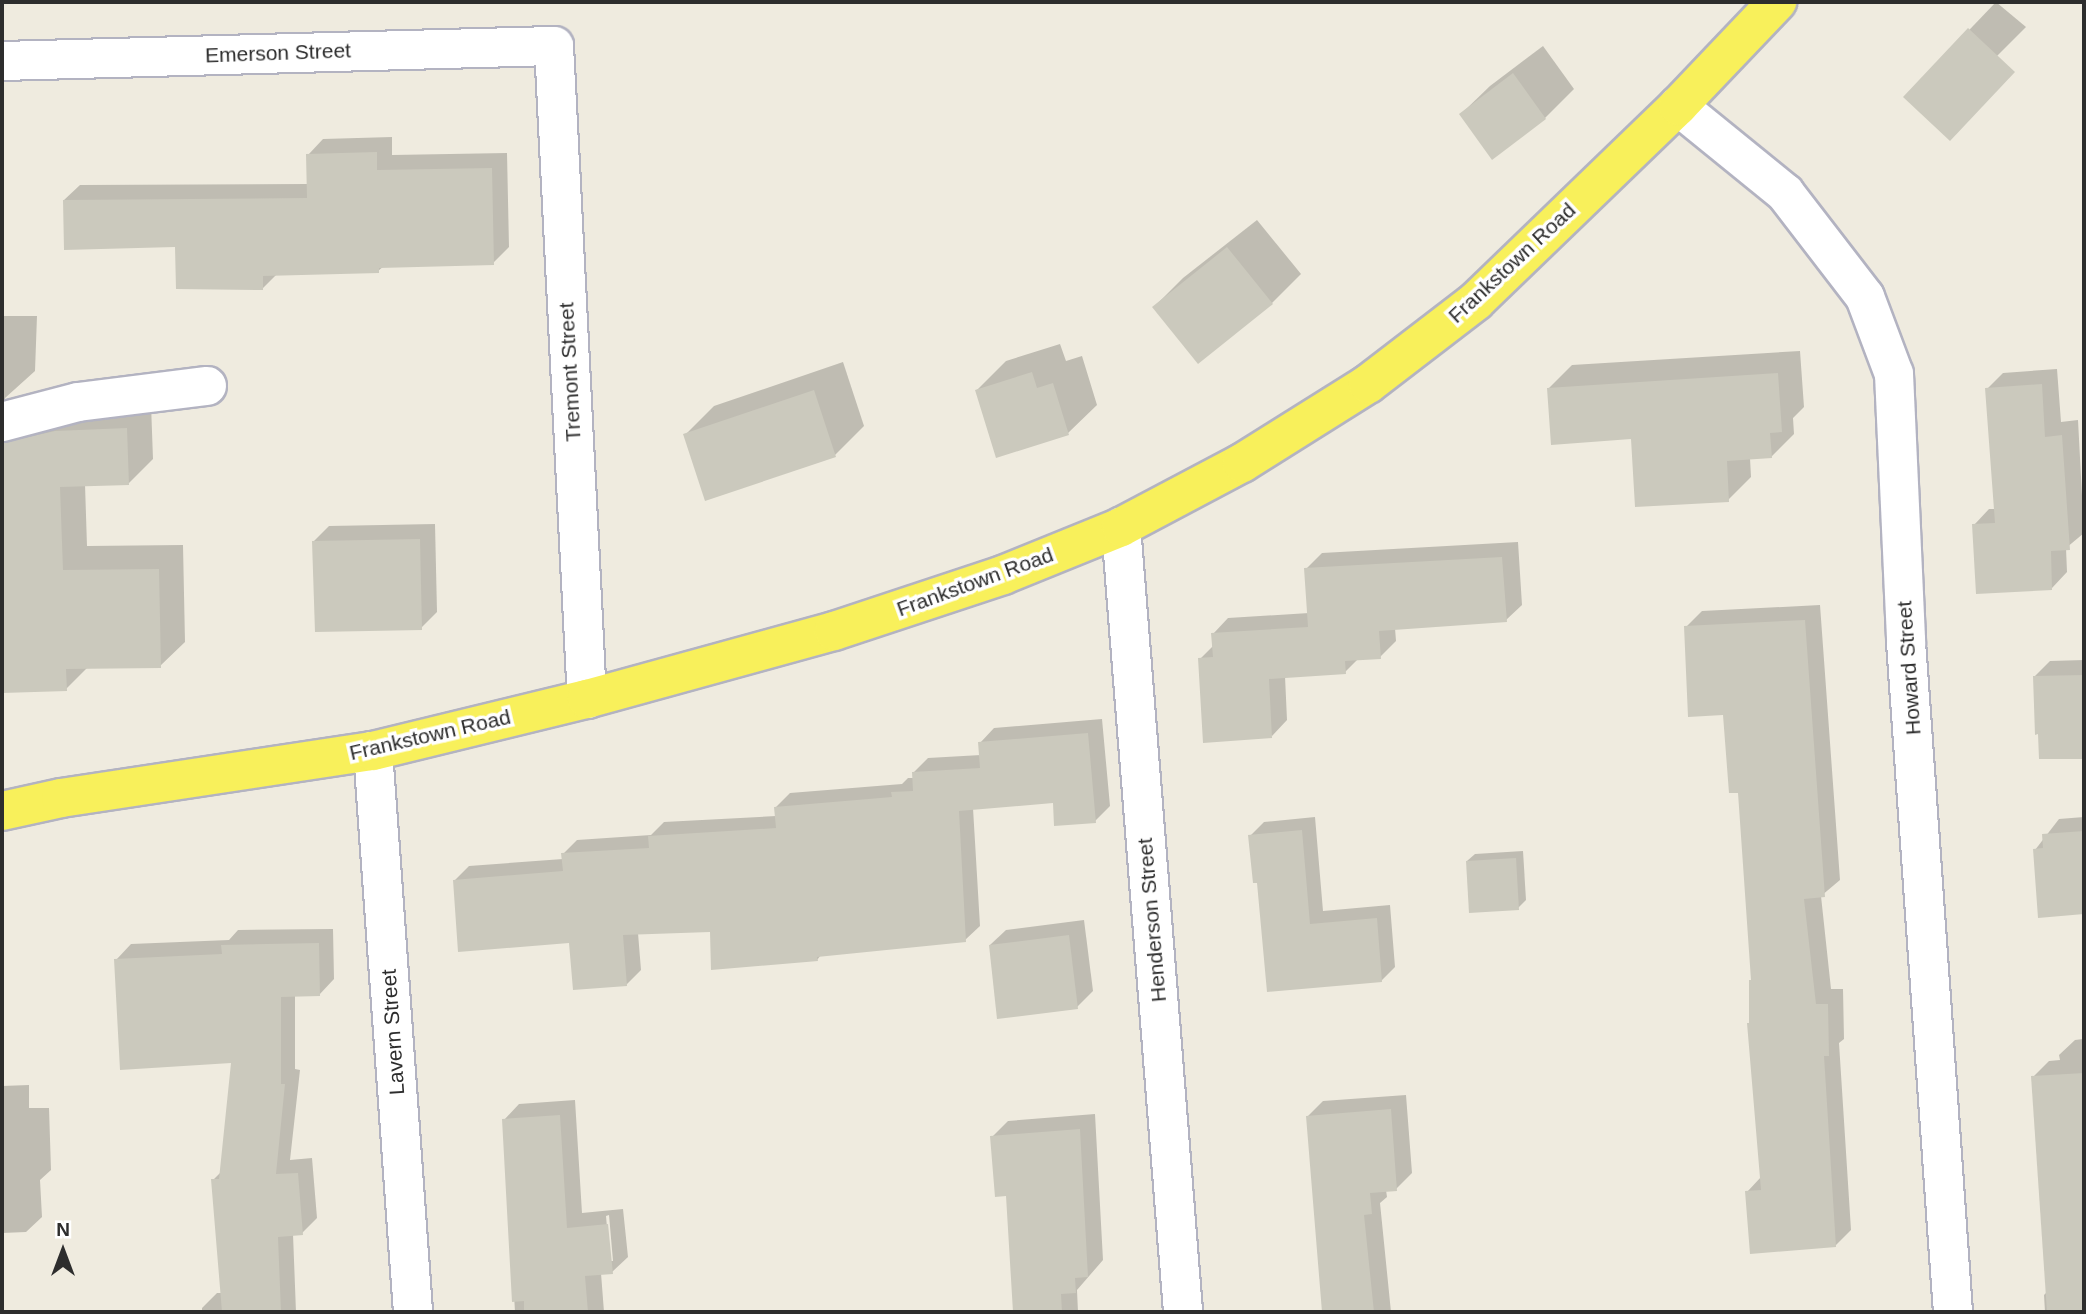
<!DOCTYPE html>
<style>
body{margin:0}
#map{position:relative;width:2086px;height:1314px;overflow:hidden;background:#efebdf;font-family:Helvetica,sans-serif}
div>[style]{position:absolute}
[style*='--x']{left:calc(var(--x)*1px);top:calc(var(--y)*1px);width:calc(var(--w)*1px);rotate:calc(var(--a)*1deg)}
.shadow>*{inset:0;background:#0003}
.building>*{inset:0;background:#cbc9bd}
.roads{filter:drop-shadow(2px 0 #b3b3c1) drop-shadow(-2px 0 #b3b3c1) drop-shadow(0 2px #b3b3c1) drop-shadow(0 -2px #b3b3c1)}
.minor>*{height:38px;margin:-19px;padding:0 19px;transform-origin:19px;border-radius:19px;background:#fff}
.major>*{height:38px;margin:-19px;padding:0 19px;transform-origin:19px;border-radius:19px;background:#f8f05b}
span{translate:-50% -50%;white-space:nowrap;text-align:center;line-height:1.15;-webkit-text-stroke:7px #fff;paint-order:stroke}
.street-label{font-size:21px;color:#2d2d2d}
.frame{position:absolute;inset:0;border:4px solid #2d2d2d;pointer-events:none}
.north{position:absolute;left:28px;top:1216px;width:70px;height:70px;-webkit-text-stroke:5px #fff;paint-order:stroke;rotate:0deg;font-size:19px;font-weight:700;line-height:28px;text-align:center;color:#2d2d2d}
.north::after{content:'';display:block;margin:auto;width:24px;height:32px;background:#2d2d2d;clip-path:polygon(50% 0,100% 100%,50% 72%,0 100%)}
</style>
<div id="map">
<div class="shadow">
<div style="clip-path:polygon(1996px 2px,2026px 27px,1932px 121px,1905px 97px)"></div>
<div style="clip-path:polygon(1543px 46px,1574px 89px,1545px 118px,1493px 157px,1461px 114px,1490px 86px)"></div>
<div style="clip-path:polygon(392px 137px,392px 155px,507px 153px,509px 247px,493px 263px,384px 266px,378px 271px,277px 274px,262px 289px,176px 246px,64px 200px,80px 185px,308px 184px,308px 155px,323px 139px)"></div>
<div style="clip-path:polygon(1257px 220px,1301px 274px,1272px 303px,1154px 307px,1183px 278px)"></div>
<div style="clip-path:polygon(2px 316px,37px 316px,35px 371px,5px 398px,5px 403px,151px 404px,153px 459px,129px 483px,85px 484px,87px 546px,183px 545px,185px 642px,160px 666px,88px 667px,66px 689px,2px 691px)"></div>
<div style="clip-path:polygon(1060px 344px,1066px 361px,1082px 356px,1097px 405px,1068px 433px,977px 390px,1006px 361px)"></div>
<div style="clip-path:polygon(1800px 351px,1804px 407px,1793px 418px,1794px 434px,1771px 457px,1750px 458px,1751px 477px,1728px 500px,1549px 388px,1572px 365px)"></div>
<div style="clip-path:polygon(843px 362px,864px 426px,835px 455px,685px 435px,714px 406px)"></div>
<div style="clip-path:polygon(2057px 369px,2061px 422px,2078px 420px,2084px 533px,2066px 548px,2067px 572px,2052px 588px,1974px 525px,1989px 509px,1995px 509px,1987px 389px,2003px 373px)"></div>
<div style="clip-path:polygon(435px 524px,437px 612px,421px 628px,313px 542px,329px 526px)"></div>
<div style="clip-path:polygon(1518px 542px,1522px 605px,1506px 620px,1395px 628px,1396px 641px,1380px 657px,1358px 659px,1345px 672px,1285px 676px,1287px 720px,1272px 736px,1200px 659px,1214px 645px,1213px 634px,1228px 618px,1309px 613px,1306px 569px,1322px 553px)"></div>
<div style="clip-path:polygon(1820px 605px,1840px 880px,1821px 896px,1831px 989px,1843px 989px,1844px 1039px,1839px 1043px,1851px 1230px,1835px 1246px,1747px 1192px,1761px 1177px,1751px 1021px,1753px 978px,1740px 791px,1725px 713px,1686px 627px,1702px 611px)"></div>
<div style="clip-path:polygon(2084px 660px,2084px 757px,2041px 758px,2034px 677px,2050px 661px)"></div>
<div style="clip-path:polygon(1102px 719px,1110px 806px,1095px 821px,1054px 802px,973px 808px,980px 926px,965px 940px,821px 955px,817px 960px,712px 930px,638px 933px,641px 970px,626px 985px,570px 941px,454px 881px,469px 866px,563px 859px,563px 854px,577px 840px,651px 835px,664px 822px,776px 816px,776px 807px,790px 793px,902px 784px,908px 778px,914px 778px,914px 772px,928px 758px,981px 755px,980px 743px,994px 728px)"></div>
<div style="clip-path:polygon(1315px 817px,1323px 911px,1390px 905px,1395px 967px,1381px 981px,1269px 990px,1259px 881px,1250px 836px,1264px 822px)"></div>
<div style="clip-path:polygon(2084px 817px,2084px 913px,2040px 916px,2035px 850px,2059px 819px)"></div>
<div style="clip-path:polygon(1523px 851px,1526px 900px,1518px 908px,1467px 861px,1475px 854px)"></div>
<div style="clip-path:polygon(1084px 920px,1093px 991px,1077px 1007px,990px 945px,1006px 930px)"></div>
<div style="clip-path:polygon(333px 929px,334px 979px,319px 995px,295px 995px,295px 1069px,300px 1070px,290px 1160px,312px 1158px,317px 1218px,302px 1233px,293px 1234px,296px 1312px,202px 1312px,202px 1308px,217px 1293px,222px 1293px,213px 1180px,222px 1171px,233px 1061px,116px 960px,131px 944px,229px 940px,238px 930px)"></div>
<div style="clip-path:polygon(2084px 1009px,2084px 1312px,2045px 1312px,2044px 1295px,2048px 1291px,2033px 1077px,2049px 1061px,2060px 1060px,2059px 1055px,2075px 1040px,2083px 1039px,2082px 1012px)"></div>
<div style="clip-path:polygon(29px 1085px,29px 1108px,49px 1108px,51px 1170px,40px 1180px,42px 1217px,26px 1232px,2px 1233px,2px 1086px)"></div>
<div style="clip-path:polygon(1406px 1095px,1412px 1173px,1396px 1189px,1386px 1190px,1387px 1197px,1380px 1203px,1391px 1312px,1324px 1312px,1307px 1117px,1323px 1101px)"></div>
<div style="clip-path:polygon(evenodd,575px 1100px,582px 1213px,623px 1209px,628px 1257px,612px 1272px,601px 1273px,604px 1312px,515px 1312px,504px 1120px,519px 1104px,575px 1100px,609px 1215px,613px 1261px,610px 1261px,606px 1216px,609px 1215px)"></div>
<div style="clip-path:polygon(1095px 1114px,1103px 1260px,1077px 1290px,1078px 1312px,1015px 1312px,1008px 1194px,992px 1137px,1008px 1121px)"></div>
</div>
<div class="building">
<div style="clip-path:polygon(1968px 28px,2015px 72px,1950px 141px,1903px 97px)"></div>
<div style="clip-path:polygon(1513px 73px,1546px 119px,1492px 160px,1459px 114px)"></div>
<div style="clip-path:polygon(377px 152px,377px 170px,492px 168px,494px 265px,379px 268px,379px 273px,263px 276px,263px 290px,176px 289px,175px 247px,64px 250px,63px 200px,307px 198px,306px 154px)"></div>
<div style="clip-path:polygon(1227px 247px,1273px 304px,1198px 364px,1152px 307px)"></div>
<div style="clip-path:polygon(1032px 372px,1037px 388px,1053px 383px,1069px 435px,996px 458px,975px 390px)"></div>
<div style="clip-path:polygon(1778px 373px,1782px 432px,1770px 433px,1772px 458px,1727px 461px,1729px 502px,1635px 507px,1631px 439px,1551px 445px,1547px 388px)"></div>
<div style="clip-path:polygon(2042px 384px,2045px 437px,2062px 435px,2070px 550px,2051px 551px,2052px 590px,1976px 594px,1972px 524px,1995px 523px,1985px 388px)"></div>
<div style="clip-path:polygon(814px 390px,836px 457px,705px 501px,683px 434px)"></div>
<div style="clip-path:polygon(127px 428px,129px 485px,60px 487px,63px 570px,159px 569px,161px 668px,66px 669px,67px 691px,2px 693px,2px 443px,55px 431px)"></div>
<div style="clip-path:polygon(420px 539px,422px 630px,315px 632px,312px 541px)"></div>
<div style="clip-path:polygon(1502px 557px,1507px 622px,1379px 631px,1381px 659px,1345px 661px,1346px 674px,1269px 679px,1272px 738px,1203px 743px,1198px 658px,1213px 657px,1211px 633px,1308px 627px,1304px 568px)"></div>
<div style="clip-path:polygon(1805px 620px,1825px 897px,1804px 899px,1816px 1004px,1828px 1004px,1829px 1056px,1824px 1056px,1836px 1247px,1750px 1254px,1745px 1191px,1761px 1190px,1747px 1023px,1749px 1023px,1749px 980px,1751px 980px,1738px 793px,1729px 793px,1723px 715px,1688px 717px,1684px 626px)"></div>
<div style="clip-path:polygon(2084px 675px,2084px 759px,2039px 759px,2038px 734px,2035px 735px,2033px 676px)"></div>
<div style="clip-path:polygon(1088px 733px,1096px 823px,1054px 826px,1053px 803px,959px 811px,966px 942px,817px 957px,818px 961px,711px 970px,710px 932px,623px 935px,627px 986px,573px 990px,569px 943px,458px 952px,453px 880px,563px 871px,561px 853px,649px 848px,648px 836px,776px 828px,774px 807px,892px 797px,891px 792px,913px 791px,912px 772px,980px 768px,978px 742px)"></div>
<div style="clip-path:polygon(1302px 830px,1310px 924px,1377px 918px,1382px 982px,1267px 992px,1257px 883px,1253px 883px,1248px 835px)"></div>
<div style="clip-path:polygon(2084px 831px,2084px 914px,2038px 918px,2033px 849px,2043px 848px,2042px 834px)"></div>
<div style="clip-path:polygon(1516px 858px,1519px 910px,1469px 913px,1466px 861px)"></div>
<div style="clip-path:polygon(1069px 935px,1078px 1009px,997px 1019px,989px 945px)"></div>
<div style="clip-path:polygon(319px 943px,320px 996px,281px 997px,281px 1084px,285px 1084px,276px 1174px,298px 1173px,303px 1235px,278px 1237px,281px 1312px,222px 1312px,211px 1179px,219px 1179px,231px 1063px,120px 1070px,114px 959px,222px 954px,221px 945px)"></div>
<div style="clip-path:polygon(2084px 1073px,2084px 1312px,2047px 1312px,2031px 1076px)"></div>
<div style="clip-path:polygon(1391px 1109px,1397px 1191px,1370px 1193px,1372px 1214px,1364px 1215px,1374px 1312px,1322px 1312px,1306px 1116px)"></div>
<div style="clip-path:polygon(560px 1115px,567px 1228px,608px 1224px,613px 1274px,585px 1276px,588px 1312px,524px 1312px,524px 1301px,512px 1302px,502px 1119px)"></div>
<div style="clip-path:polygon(1080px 1129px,1088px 1277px,1075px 1278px,1076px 1293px,1061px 1294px,1062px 1312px,1013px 1312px,1006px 1196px,995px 1197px,990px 1136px)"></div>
</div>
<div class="roads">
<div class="minor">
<div style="--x:2;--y:61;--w:552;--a:-1.56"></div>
<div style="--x:554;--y:46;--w:654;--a:87.11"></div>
<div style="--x:1678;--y:106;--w:138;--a:39.1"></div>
<div style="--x:1785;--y:193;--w:131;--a:52.4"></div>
<div style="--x:1865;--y:297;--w:82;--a:69.4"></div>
<div style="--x:1894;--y:374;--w:268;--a:87.4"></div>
<div style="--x:1906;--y:642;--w:672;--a:85.99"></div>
<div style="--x:2;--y:422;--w:79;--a:-14.7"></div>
<div style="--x:78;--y:402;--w:130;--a:-7.1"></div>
<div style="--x:1121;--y:527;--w:787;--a:85.48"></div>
<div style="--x:373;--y:751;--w:562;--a:85.92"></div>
</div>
<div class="major">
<div style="--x:2;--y:811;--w:60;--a:-12.4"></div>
<div style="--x:61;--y:798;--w:316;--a:-8.6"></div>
<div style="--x:373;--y:751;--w:220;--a:-13.7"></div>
<div style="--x:587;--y:699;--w:256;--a:-15.4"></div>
<div style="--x:834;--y:631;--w:178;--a:-18.3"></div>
<div style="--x:1003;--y:575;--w:127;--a:-22.1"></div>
<div style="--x:1121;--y:527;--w:137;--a:-27.9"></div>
<div style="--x:1242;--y:463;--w:149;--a:-32.1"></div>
<div style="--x:1368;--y:384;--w:136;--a:-37.5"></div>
<div style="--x:1476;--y:301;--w:281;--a:-44"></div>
<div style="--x:1678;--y:106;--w:144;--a:-46.4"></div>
</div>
</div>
<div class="street-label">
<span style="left:278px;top:53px;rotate:-2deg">Emerson Street</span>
<span style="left:1512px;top:263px;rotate:-43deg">Frankstown Road</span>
<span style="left:570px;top:372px;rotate:-93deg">Tremont Street</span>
<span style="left:975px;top:582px;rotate:-20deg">Frankstown Road</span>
<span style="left:1909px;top:668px;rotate:-94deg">Howard Street</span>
<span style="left:430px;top:735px;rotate:-13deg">Frankstown Road</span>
<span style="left:1152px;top:920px;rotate:-95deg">Henderson Street</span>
<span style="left:393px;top:1032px;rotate:-94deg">Lavern Street</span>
</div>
<div class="frame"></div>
<div class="north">N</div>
</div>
